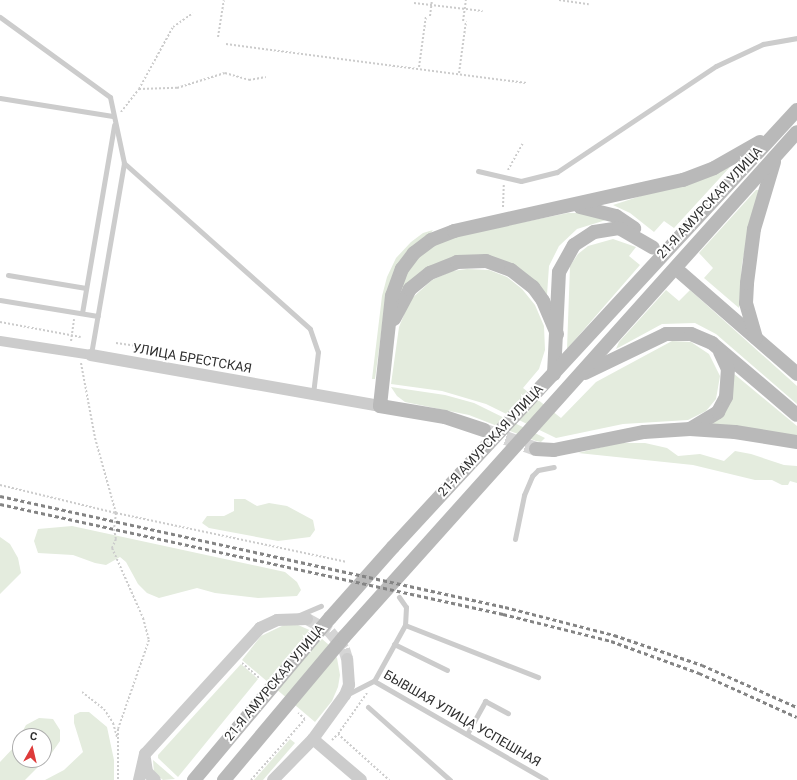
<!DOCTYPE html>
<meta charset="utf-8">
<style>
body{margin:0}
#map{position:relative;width:797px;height:780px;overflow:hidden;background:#fff;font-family:Roboto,sans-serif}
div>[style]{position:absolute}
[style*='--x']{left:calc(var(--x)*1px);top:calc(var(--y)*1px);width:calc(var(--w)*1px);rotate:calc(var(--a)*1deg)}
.green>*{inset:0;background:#e4ecde}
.tertiary-tunnel>*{height:12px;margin-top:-6px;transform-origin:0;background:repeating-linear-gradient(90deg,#d5d5d5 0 12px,transparent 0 18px)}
.secondary-tunnel>*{height:14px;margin-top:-7px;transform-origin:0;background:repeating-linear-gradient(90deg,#d5d5d5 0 14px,transparent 0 21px)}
.path>*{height:2px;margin-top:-1px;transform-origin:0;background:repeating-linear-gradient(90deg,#ccc 0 2px,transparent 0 4px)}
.service>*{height:5px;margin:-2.5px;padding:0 2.5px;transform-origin:2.5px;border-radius:2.5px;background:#ccc}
.minor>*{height:10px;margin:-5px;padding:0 5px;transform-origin:5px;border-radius:5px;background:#ccc}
.tertiary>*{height:12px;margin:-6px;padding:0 6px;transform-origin:6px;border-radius:6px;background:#ccc}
.secondary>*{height:14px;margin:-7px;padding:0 7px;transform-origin:7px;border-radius:7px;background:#b9b9b9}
.rail>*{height:3px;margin-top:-1.5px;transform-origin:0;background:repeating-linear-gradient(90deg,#848484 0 4px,transparent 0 7px)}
span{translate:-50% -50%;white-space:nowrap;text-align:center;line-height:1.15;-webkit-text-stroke:4px #fff;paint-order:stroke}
.street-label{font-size:13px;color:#2f2f2f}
.north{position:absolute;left:12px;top:728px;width:40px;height:40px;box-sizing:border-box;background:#fff;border:1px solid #acacac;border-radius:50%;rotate:8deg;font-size:11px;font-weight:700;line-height:16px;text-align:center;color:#2f2f2f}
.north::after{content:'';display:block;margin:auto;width:14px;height:18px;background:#de3b3a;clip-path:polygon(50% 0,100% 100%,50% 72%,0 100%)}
</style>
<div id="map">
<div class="green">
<div style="clip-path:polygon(730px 167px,674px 228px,664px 221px,654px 232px,630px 213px,613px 205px)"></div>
<div style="clip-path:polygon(756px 190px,759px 190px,742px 263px,739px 308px,704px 278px,713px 268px,699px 253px)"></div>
<div style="clip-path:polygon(568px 213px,581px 213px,606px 220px,577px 229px,559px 246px,549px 266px,547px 295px,485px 257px,406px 286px,398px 292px,411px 265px,429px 248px,450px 237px)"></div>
<div style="clip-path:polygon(433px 230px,386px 296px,375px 379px,372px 379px,382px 296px,387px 277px,396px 258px,411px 242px,423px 233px)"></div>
<div style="clip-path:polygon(613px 239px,636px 247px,629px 256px,640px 265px,567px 349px,570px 266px,578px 254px,588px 246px)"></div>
<div style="clip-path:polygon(467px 269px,489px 270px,507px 277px,522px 289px,535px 305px,544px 326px,545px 350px,539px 369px,523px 388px,561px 418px,596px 382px,672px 341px,691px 342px,709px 354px,720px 376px,716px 399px,706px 411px,688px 420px,623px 424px,556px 438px,486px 404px,442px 391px,391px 384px,399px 327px,410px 300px,432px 280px,452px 271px)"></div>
<div style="clip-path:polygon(666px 290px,679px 301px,690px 290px,797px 386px,797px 404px,716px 334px,695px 323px,662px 324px,616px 349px,619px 342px)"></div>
<div style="clip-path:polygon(733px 373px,797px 426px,797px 437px,711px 424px)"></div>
<div style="clip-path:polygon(391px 387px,445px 395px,474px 403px,545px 438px,541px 442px,536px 441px,469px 415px,405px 402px,397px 396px)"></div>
<div style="clip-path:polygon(619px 443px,645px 443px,667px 448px,678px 456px,700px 454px,724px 461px,735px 451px,751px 454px,784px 465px,797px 466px,797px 483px,790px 481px,788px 485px,782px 485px,772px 480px,755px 480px,693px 465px,578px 453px)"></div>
<div style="clip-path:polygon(234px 499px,245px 499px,257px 506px,269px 503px,287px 506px,313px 520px,315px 530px,310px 537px,278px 541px,209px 528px,202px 523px,207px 516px,224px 516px,234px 511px)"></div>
<div style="clip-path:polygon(72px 526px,285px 572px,297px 582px,301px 590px,297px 596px,258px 598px,215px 593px,197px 588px,159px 598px,147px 593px,138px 584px,126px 562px,120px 557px,106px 565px,95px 563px,73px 555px,38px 553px,34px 541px,38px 529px)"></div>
<div style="clip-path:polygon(0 537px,10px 544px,18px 558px,21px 573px,0 594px)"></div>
<div style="clip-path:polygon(284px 625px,298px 625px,314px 632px,329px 645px,337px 658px,340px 675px,338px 687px,332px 701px,315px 722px,242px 660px,261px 636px)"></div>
<div style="clip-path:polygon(241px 664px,258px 679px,178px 777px,158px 758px,158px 755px)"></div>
<div style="clip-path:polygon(80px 712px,89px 712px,107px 727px,114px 760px,114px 780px,45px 780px,64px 770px,83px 752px,74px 723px,74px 715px)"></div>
<div style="clip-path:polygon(39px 718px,53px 719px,60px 730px,60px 741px,51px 754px,25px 780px,0 780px,0 762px,16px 745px,20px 736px,20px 760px,44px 760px,44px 736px,20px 736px,26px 725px)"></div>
<div style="clip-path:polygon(290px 739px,295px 743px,263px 780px,254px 780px)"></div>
<div style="clip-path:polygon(153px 760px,175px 779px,163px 780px,154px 773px)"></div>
</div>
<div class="tertiary-tunnel">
<div style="--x:307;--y:619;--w:26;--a:29"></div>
<div style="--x:330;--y:632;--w:22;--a:51"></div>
<div style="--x:344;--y:649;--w:10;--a:73"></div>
</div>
<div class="secondary-tunnel">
<div style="--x:486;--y:431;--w:53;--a:19.8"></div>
</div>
<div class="path">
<div style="--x:559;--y:0;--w:30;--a:8"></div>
<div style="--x:414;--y:3;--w:69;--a:6.6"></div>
<div style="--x:430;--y:16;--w:16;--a:-83"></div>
<div style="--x:463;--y:21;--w:21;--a:-82"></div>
<div style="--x:218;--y:37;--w:37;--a:-81"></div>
<div style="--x:226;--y:44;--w:303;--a:7.4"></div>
<div style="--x:419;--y:67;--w:51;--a:-82.2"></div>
<div style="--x:459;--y:73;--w:52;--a:-82.3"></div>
<div style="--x:139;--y:89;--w:38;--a:-2"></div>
<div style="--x:177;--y:88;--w:50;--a:-17.4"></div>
<div style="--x:225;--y:73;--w:25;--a:16"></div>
<div style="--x:249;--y:80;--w:17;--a:-10"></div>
<div style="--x:121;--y:112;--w:29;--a:-52"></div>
<div style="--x:139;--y:89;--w:71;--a:-61.3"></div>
<div style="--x:173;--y:27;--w:24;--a:-35"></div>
<div style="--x:508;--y:170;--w:31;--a:-61"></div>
<div style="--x:503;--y:207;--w:23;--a:-88"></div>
<div style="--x:0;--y:322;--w:82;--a:10.5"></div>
<div style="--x:71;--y:341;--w:22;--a:-82"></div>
<div style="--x:116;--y:343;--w:34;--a:8"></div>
<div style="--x:81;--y:363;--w:76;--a:79.4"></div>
<div style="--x:95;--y:438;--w:78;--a:74.4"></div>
<div style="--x:116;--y:513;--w:16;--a:97"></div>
<div style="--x:114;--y:529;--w:10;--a:79"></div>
<div style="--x:116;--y:539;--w:10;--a:114"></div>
<div style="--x:112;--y:548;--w:77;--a:66.1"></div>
<div style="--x:143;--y:618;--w:23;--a:75"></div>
<div style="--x:149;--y:640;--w:94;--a:109.2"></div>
<div style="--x:118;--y:729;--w:51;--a:90"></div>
<div style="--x:0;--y:485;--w:119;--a:13.6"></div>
<div style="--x:116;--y:513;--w:236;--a:12"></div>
<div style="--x:242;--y:663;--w:23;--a:41"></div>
<div style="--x:82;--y:692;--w:28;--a:38"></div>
<div style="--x:104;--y:709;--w:17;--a:57"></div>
<div style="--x:113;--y:723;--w:15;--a:74"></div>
<div style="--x:367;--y:693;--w:50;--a:125.3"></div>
<div style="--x:338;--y:734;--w:69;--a:42"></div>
<div style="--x:332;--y:740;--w:8;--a:-45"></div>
<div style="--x:251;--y:780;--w:81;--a:-48.5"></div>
<div style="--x:305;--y:719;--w:9;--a:-139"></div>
</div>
<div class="service">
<div style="--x:0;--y:17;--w:136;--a:36"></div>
<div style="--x:110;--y:97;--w:67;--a:78"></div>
<div style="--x:124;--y:163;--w:195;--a:99.8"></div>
<div style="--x:0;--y:98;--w:114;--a:9.1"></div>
<div style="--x:124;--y:163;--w:249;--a:41.7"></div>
<div style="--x:310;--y:329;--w:24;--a:71"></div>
<div style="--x:318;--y:352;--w:42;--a:96.8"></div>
<div style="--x:478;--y:171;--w:44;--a:13.1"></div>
<div style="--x:521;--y:181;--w:37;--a:-14"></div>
<div style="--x:557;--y:172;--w:191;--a:-33.7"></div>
<div style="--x:716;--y:66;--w:52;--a:-25.1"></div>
<div style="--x:763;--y:44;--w:35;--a:-10"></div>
<div style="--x:8;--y:275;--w:79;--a:9.5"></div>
<div style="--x:0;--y:300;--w:99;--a:9.3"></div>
<div style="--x:82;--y:313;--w:191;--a:-80.3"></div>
<div style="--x:515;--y:539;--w:45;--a:-78.4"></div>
<div style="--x:524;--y:495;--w:21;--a:-67"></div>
<div style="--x:532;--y:476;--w:8;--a:-45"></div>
<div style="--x:538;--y:470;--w:16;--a:-11"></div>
<div style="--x:399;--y:597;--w:12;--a:55"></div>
<div style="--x:406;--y:607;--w:18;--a:93"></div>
<div style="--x:297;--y:616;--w:26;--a:-23"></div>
<div style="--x:394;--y:644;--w:59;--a:26.1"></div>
<div style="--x:374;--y:681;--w:64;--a:-61"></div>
<div style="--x:405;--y:625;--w:143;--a:21.4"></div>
<div style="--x:348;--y:694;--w:29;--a:-27"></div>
<div style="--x:374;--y:681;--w:198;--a:29.9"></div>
<div style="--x:368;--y:707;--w:110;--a:41.7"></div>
<div style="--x:467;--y:734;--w:38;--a:-61"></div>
<div style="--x:485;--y:701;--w:26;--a:28"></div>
</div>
<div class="minor">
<div style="--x:0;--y:341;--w:92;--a:8.7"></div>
</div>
<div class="tertiary">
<div style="--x:91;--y:355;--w:293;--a:10"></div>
<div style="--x:313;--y:739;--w:63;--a:40.5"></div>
<div style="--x:145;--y:759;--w:13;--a:81"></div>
<div style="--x:147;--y:772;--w:11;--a:45"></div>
<div style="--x:139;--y:780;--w:27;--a:-77"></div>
<div style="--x:145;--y:754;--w:171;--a:-47.6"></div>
<div style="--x:260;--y:628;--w:19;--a:-25"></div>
<div style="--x:277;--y:620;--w:30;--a:-2"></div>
<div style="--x:273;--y:780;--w:57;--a:-45.7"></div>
<div style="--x:313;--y:739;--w:54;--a:-54"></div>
<div style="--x:345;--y:695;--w:11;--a:-68"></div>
<div style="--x:349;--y:685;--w:26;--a:-94"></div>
</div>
<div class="secondary">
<div style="--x:580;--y:207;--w:37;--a:14"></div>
<div style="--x:616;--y:216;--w:22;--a:34"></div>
<div style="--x:681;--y:273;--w:154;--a:41"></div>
<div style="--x:394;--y:319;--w:34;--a:-62"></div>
<div style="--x:410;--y:289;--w:26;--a:-39"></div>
<div style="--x:430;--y:273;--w:29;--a:-22"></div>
<div style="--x:457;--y:262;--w:29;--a:-2"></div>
<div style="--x:486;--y:261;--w:27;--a:20"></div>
<div style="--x:511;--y:270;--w:28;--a:38"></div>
<div style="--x:533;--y:287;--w:17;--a:54"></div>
<div style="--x:543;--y:301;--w:36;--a:67"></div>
<div style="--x:756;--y:338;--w:36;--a:-106"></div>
<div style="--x:746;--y:303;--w:20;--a:-87"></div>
<div style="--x:747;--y:283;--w:54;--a:-82.6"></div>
<div style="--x:754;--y:229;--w:70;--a:-73.4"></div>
<div style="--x:585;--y:373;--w:90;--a:-25.7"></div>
<div style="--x:666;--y:334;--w:25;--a:0"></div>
<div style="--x:691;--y:334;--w:23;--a:23"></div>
<div style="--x:712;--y:343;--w:111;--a:40.3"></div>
<div style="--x:554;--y:374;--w:102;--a:-87.2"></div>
<div style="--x:559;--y:272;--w:31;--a:-61"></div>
<div style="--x:574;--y:245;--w:24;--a:-33"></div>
<div style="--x:594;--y:232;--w:25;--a:-9"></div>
<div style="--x:619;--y:228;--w:39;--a:30"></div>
<div style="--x:690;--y:429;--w:33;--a:-31"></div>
<div style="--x:718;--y:412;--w:17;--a:-62"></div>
<div style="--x:726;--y:397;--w:28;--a:-86"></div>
<div style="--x:728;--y:369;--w:19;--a:-115"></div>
<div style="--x:484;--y:430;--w:41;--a:-161.6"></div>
<div style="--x:445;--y:417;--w:66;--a:-170.4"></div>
<div style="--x:380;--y:406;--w:111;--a:-83.8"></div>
<div style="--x:392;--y:296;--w:29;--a:-70"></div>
<div style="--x:402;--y:269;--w:20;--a:-53"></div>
<div style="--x:414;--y:253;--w:21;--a:-37"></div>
<div style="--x:431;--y:240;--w:25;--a:-21"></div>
<div style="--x:454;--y:231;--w:235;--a:-12.6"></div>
<div style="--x:683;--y:180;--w:33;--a:-21"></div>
<div style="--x:714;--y:168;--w:53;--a:-29.5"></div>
<div style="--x:536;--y:449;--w:18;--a:3"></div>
<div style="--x:554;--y:450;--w:92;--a:-11.3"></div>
<div style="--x:644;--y:432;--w:46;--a:-3.7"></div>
<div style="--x:690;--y:429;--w:45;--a:3.8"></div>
<div style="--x:735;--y:432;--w:63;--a:9.2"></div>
<div style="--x:194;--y:780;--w:212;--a:-50"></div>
<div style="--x:330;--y:618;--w:95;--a:-48.4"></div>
<div style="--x:393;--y:547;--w:595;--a:-47.25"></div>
<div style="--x:224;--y:780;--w:187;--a:-50"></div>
<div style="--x:344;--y:637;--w:678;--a:-48.11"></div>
</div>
<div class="rail">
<div style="--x:0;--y:496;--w:517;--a:12.4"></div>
<div style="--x:505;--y:607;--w:113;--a:14.4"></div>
<div style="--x:614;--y:635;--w:93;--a:18.8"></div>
<div style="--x:702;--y:665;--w:104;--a:23.9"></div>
<div style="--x:0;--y:504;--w:515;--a:12.34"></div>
<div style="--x:503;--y:614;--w:111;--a:14"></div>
<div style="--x:611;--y:641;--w:94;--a:20"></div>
<div style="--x:699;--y:673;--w:107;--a:24.2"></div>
</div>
<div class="street-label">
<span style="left:710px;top:203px;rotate:-47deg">21-Я АМУРСКАЯ УЛИЦА</span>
<span style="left:192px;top:359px;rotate:10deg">УЛИЦА БРЕСТСКАЯ</span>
<span style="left:491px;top:441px;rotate:-47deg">21-Я АМУРСКАЯ УЛИЦА</span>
<span style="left:275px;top:683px;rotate:-50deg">21-Я АМУРСКАЯ УЛИЦА</span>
<span style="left:462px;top:719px;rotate:30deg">БЫВШАЯ УЛИЦА УСПЕШНАЯ</span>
</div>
<div class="north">С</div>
</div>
